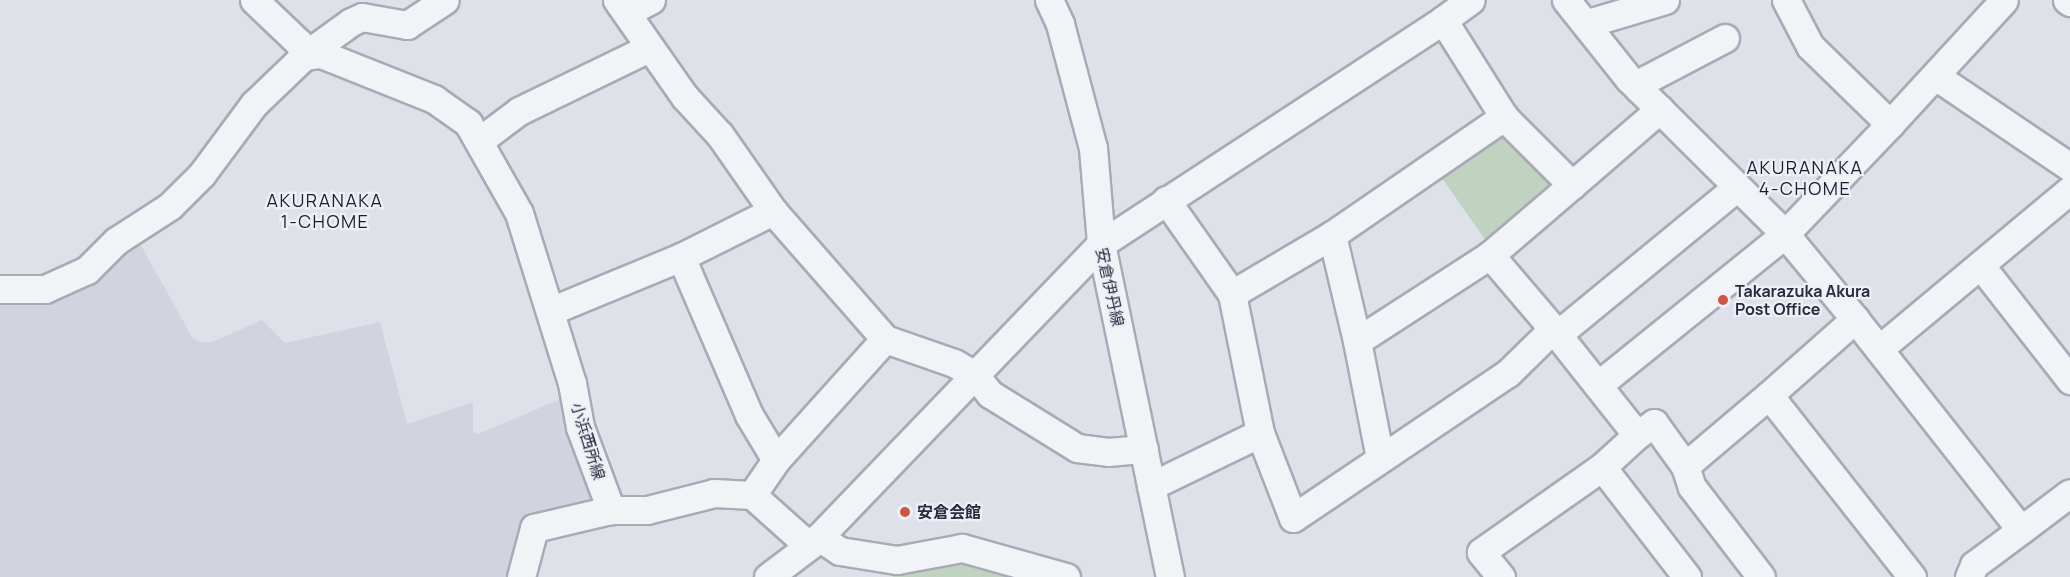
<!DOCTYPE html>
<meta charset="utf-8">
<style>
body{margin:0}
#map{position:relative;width:2070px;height:577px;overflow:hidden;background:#dfe1e9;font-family:Manrope,"Noto Sans JP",sans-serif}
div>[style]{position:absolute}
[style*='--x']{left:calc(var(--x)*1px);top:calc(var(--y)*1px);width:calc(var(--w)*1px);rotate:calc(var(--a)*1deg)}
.built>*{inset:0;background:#d1d3de}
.green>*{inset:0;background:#c0d3c1}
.roads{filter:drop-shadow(2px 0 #a8aab6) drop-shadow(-2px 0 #a8aab6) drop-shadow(0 2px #a8aab6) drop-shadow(0 -2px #a8aab6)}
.minor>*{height:27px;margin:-13.5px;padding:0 13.5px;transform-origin:13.5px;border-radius:13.5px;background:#f2f3f7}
.dots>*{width:16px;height:16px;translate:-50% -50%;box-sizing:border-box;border:3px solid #eff0f6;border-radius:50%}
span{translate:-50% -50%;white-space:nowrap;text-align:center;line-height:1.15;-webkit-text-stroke:4.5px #eff0f6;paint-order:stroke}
.street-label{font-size:16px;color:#282a40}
.poi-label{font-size:16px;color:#282a40;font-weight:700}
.left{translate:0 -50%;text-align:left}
.neighbourhood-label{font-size:18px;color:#1a1c31;letter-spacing:1.5px}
</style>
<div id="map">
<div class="built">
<div style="clip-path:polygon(138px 240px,192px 337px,200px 342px,212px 342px,262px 320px,285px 343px,380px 322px,407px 424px,473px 402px,473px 432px,478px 434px,568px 396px,602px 501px,523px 525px,512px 577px,0 577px,0 294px)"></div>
</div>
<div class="green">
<div style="clip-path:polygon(1500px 131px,1559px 178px,1491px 248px,1437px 171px)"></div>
<div style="clip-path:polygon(954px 556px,1034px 577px,893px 577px,895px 566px)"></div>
</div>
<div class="roads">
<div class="minor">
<div style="--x:254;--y:0;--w:62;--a:43.7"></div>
<div style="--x:299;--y:43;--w:14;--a:69"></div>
<div style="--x:304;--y:56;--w:17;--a:-7"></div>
<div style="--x:321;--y:54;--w:122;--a:21.7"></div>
<div style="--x:434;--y:99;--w:42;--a:35.2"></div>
<div style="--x:468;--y:123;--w:103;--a:60.5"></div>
<div style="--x:519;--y:213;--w:178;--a:72.7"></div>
<div style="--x:572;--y:383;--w:45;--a:79.7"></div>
<div style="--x:580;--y:427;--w:89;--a:69.5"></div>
<div style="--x:611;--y:510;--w:36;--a:0"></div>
<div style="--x:647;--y:510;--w:69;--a:-14.2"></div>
<div style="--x:714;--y:493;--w:38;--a:3"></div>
<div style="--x:752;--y:495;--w:76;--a:41.8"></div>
<div style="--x:809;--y:546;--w:13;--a:-42"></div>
<div style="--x:819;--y:537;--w:25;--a:34"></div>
<div style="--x:840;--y:551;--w:58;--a:9"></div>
<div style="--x:897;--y:560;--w:66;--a:-10.5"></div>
<div style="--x:962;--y:548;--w:108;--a:15.6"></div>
<div style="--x:617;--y:0;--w:118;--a:55"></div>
<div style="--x:685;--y:97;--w:52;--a:47.4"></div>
<div style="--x:720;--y:135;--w:93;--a:55.1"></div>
<div style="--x:773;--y:211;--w:170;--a:48.8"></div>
<div style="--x:885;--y:339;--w:73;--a:19.2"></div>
<div style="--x:954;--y:363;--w:24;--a:30"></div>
<div style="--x:975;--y:375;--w:24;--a:52"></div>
<div style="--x:990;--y:394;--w:102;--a:31.8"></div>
<div style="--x:1077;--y:448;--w:31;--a:7"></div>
<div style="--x:1108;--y:452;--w:36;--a:-5"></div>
<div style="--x:1049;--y:0;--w:26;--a:65"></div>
<div style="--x:1060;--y:24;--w:128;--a:75.1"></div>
<div style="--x:1093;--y:148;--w:96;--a:85.2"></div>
<div style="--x:1101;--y:244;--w:340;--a:78.3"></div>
<div style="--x:1566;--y:0;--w:101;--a:51.4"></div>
<div style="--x:1629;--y:79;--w:220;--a:44.8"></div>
<div style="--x:1785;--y:234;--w:110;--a:50.5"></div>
<div style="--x:1786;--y:0;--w:52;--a:62.4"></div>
<div style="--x:1810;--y:46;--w:112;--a:44.3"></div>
<div style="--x:1890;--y:124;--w:168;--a:-47.4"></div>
<div style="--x:2067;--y:0;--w:4;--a:34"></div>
<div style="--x:628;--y:12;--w:26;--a:-28"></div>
<div style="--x:1443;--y:20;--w:34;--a:-36"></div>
<div style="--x:1588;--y:27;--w:9;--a:-41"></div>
<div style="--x:1595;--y:21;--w:73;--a:-16.7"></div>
<div style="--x:1937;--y:77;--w:161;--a:34.1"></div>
<div style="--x:1639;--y:89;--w:13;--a:-51"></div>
<div style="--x:1647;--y:79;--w:88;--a:-27.7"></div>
<div style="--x:479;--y:141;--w:50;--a:-36.9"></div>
<div style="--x:519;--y:111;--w:144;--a:-25.9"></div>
<div style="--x:1572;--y:185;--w:116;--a:-40.8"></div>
<div style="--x:1166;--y:200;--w:115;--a:54.9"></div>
<div style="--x:1232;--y:294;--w:142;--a:78.6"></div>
<div style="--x:1260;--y:433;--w:91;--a:68.8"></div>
<div style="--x:1293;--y:518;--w:259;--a:-34"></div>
<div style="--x:1508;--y:373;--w:63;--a:-44.4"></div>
<div style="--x:1553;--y:329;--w:135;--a:51.6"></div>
<div style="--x:1637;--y:435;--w:21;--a:-35"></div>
<div style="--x:1654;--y:423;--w:53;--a:54.2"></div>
<div style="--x:1685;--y:466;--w:22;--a:72"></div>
<div style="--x:1692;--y:487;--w:113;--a:52.5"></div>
<div style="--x:1332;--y:235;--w:209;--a:-34.5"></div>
<div style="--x:1490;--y:255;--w:97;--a:49.6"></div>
<div style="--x:681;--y:257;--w:103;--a:-26.6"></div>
<div style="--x:1981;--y:266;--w:145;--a:52"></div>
<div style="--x:0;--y:289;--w:45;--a:0"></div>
<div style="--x:45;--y:289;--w:46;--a:-24.3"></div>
<div style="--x:87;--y:270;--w:41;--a:-45"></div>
<div style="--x:116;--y:241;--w:64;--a:-32.9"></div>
<div style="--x:170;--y:206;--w:45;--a:-45"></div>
<div style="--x:202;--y:174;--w:87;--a:-53.4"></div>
<div style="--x:254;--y:104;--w:69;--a:-43.8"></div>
<div style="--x:304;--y:56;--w:58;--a:-35.9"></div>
<div style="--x:351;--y:22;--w:12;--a:-24"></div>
<div style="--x:362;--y:17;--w:46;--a:10.1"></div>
<div style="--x:407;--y:25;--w:45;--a:-33.3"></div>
<div style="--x:550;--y:311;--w:142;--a:-22.4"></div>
<div style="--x:681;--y:257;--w:172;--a:66.7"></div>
<div style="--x:749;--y:415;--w:52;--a:59"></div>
<div style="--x:776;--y:460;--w:42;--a:124.4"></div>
<div style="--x:1558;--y:334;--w:232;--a:-39.4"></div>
<div style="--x:1357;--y:341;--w:119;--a:78.9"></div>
<div style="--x:1879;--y:349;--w:249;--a:-39.8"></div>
<div style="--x:1598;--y:385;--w:240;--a:-38.9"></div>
<div style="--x:1785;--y:234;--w:152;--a:-46.3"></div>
<div style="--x:776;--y:460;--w:163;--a:-48"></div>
<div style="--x:1685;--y:466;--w:110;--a:-40.2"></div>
<div style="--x:1602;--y:467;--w:47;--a:-42.4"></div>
<div style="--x:1151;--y:486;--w:121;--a:-25.9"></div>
<div style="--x:819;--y:537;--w:407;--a:-46.1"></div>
<div style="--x:1101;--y:244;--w:409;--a:-33.2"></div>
<div style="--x:1443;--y:20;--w:115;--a:57.8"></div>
<div style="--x:1504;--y:117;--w:96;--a:45"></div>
<div style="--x:1572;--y:185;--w:108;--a:139.5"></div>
<div style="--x:1490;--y:255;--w:158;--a:147.1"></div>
<div style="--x:1357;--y:341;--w:109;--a:-103.3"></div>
<div style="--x:1332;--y:235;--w:116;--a:149.5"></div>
<div style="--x:521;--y:577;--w:51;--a:-75.1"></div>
<div style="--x:534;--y:528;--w:79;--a:-13.2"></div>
<div style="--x:768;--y:577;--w:51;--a:-37.1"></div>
<div style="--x:1501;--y:577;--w:32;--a:-129"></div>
<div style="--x:1481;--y:552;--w:148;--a:-35.1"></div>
<div style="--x:1602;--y:467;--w:139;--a:52.3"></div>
<div style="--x:1912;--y:577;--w:231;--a:-128.2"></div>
<div style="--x:1769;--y:395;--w:115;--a:-41.5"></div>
<div style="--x:1855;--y:319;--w:268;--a:51.8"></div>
<div style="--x:2021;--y:530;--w:61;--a:-37.1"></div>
<div style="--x:1969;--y:577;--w:13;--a:-67"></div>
<div style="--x:1974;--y:565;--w:59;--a:-36.7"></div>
</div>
</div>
<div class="dots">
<div style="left:1723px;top:300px;background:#d05442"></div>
<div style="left:905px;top:512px;background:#d05442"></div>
</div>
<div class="street-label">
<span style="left:1110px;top:287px;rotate:78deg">安倉伊丹線</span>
<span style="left:588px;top:441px;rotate:73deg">小浜西所線</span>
</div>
<div class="poi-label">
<span class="left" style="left:1735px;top:300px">Takarazuka Akura<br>Post Office</span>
<span class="left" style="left:917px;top:512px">安倉会館</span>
</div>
<div class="neighbourhood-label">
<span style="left:1805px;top:178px">AKURANAKA<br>4-CHOME</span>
<span style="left:325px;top:211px">AKURANAKA<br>1-CHOME</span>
</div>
</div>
